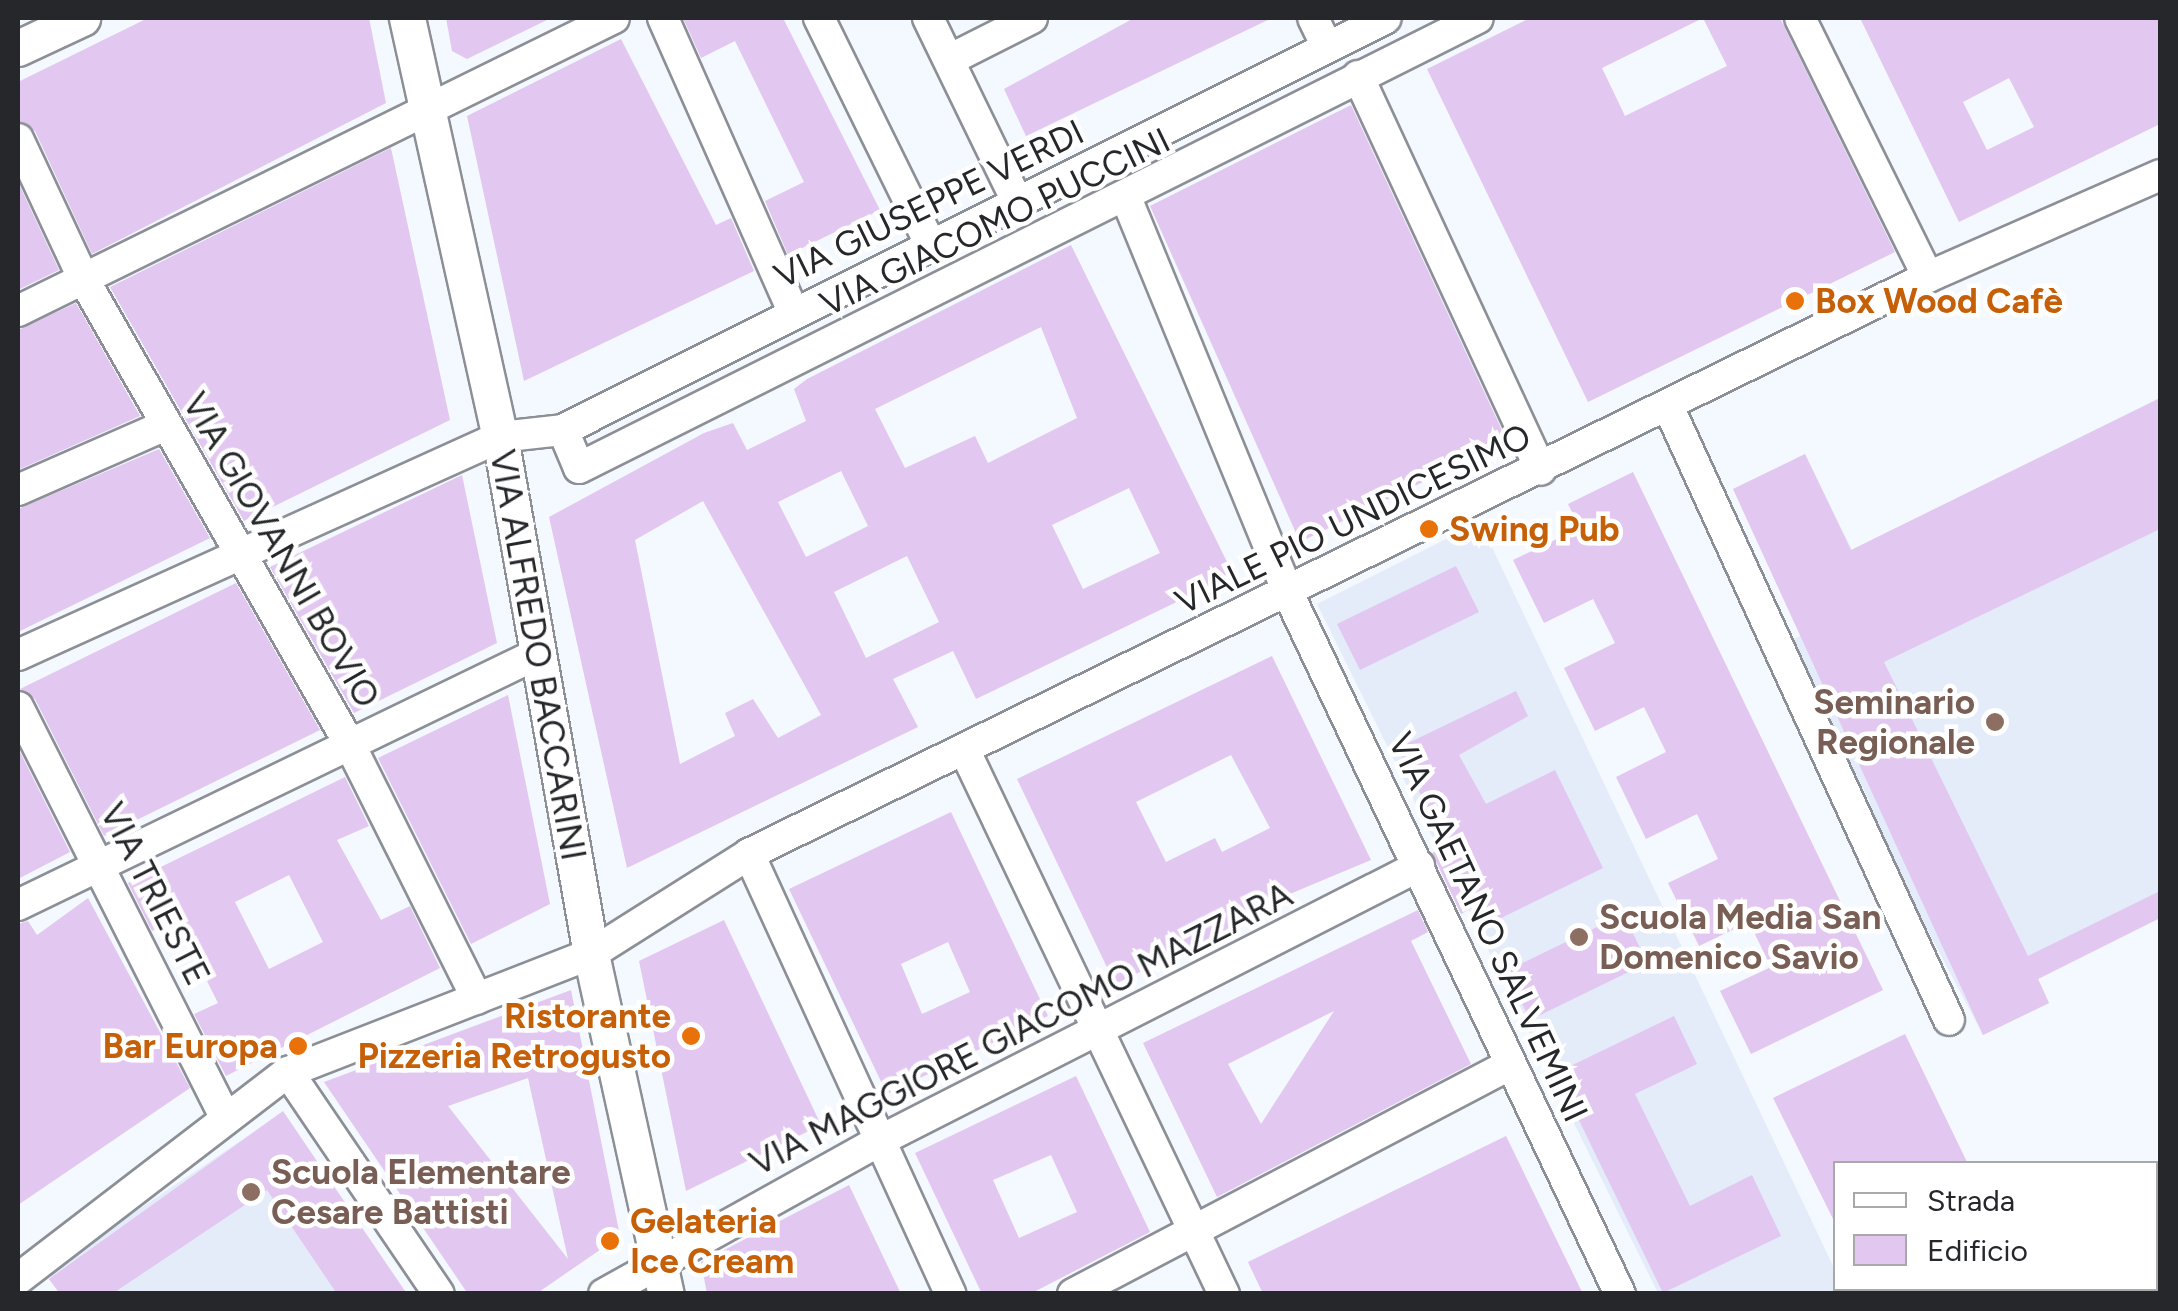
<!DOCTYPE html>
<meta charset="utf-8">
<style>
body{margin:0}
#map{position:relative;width:2178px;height:1311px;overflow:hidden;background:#f4f8ff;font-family:Figtree,sans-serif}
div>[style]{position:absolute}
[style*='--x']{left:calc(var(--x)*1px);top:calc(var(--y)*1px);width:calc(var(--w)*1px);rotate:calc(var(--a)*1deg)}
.built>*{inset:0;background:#e4ebf9}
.building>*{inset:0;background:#e2c7f1}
.roads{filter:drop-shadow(2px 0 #8c8f96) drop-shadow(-2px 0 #8c8f96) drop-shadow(0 2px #8c8f96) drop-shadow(0 -2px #8c8f96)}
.minor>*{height:30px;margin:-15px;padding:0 15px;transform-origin:15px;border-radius:15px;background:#fff}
.tertiary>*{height:35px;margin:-17.5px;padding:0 17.5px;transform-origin:17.5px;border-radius:17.5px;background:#fff}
.dots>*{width:28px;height:28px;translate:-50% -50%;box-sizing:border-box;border:5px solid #fff;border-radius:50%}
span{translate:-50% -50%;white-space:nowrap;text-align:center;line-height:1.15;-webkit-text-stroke:9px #fff;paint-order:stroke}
.street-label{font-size:35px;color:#26272a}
.food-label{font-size:35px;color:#c56008;font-weight:700}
.left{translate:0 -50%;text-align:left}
.right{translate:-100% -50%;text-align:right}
.education-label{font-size:35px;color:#785e54;font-weight:700}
.frame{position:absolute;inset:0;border:20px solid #26272a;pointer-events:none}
.legend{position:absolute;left:1833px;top:1161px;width:325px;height:130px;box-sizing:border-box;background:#fff;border:2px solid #a8a9aa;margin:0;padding:12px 18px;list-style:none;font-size:30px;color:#26272a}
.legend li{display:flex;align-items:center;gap:20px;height:50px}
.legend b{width:50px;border:2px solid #a8a9aa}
</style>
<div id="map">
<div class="built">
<div style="clip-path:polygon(2160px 398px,2160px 918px,2038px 979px,2049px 1003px,1983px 1035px,1862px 806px,1870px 802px,1790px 641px,1804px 634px,1733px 489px,1805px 454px,1852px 550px)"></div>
<div style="clip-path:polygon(1480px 522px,1835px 1270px,1836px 1288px,1847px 1293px,1658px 1293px,1317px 604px)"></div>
<div style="clip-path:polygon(282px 1113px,406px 1293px,62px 1293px,47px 1271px)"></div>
</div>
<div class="building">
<div style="clip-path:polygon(148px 18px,369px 18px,386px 103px,92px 254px,35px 131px,18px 121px,18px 82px)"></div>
<div style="clip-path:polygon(446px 18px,551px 18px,467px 59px,452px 51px)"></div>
<div style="clip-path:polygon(683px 18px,783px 18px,880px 210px,788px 255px,765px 201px,804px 182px,735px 41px,701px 58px)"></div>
<div style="clip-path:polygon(1134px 18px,1272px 18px,1026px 136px,1004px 89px)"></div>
<div style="clip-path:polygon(evenodd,1530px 18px,1780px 18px,1895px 252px,1588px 402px,1427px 69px,1530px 18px,1703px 18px,1727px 66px,1625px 116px,1602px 68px,1703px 18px)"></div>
<div style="clip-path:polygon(evenodd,1860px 18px,2160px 18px,2160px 124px,1959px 222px,1860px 18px,2009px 78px,2034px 127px,1987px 150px,1963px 102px,2009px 78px)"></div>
<div style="clip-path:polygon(621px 39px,716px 225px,731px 218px,754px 271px,524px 381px,467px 116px)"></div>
<div style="clip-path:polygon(1351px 105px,1507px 441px,1300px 542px,1150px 206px)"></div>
<div style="clip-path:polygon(391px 148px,450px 420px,244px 521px,110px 287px)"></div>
<div style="clip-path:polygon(18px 182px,59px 270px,18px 290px)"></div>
<div style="clip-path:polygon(evenodd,1071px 245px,1229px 566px,1224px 579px,976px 699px,953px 651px,893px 679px,918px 727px,627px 868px,549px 517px,704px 433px,733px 423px,747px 450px,806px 421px,794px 389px,807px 379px,1071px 245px,1041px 327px,1077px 418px,988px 463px,975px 436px,905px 468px,875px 409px,1041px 327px,1071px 245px,841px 471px,868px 526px,806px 557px,778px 502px,841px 471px,1071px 245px,1129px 488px,1160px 553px,1083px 589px,1052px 525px,1129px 488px,1071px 245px,703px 501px,821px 715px,778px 738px,753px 699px,725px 713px,735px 736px,680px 764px,635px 540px,703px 501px,1071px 245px,907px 556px,939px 622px,866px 658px,834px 592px,907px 556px)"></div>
<div style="clip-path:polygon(76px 303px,140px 416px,18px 470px,18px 330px)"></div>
<div style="clip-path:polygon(2160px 398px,2160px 529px,1884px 662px,2028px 956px,2160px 891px,2160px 918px,2038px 979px,2049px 1003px,1983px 1035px,1733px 489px,1805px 454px,1851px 550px)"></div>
<div style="clip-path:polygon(159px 449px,210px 538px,18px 632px,18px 509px)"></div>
<div style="clip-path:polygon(1633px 472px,1883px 990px,1751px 1054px,1720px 991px,1771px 967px,1749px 922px,1699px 946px,1668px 883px,1718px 859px,1697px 814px,1646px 839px,1616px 777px,1666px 752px,1644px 707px,1595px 731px,1564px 668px,1615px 643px,1593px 599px,1544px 623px,1513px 560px,1580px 528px,1568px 504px)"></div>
<div style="clip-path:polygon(462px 475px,497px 643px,354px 713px,270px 567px)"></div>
<div style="clip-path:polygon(1456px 566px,1479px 612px,1360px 670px,1337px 624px)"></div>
<div style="clip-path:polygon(236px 583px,320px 730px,104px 836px,35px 699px,20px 689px)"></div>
<div style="clip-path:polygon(evenodd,1272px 656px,1371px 860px,1247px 912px,1250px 919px,1115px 984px,1017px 779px,1272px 656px,1231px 755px,1270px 828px,1222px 852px,1215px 838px,1166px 862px,1136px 802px,1231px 755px)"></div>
<div style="clip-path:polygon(1516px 691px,1528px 716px,1459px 755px,1486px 804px,1555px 770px,1603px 868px,1485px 926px,1475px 906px,1461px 914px,1432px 853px,1446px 847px,1398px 748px)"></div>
<div style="clip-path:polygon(508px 695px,550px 904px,471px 944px,378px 758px)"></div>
<div style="clip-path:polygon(18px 748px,70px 852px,18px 879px)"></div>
<div style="clip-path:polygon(evenodd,345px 777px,369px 826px,337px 840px,381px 920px,410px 906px,440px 968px,226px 1076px,194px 1014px,218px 1003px,176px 919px,152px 931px,128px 883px,345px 777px,289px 875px,323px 942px,269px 969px,235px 902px,289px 875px)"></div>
<div style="clip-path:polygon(evenodd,951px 812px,1048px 1016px,887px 1094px,789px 889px,951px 812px,948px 942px,970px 992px,922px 1014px,901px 964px,948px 942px)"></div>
<div style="clip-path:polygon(88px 898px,190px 1088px,18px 1205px,18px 924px,28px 921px,37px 935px)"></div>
<div style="clip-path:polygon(evenodd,1418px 910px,1428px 932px,1411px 941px,1471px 1064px,1217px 1197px,1143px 1043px,1418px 910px,1334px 1011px,1261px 1124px,1228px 1064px,1334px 1011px)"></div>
<div style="clip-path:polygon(1624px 914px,1647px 963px,1530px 1020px,1506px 971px)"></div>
<div style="clip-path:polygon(724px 920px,821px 1125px,686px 1191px,639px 961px)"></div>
<div style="clip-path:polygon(evenodd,571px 990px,620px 1236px,536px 1294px,468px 1294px,324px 1082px,571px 990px,528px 1078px,568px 1259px,448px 1106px,528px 1078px)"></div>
<div style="clip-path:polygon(1674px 1016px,1697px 1064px,1635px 1094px,1690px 1206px,1752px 1175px,1781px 1236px,1663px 1293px,1556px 1073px)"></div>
<div style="clip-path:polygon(1905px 1034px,1968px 1164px,1836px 1164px,1836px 1225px,1773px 1098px)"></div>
<div style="clip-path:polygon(evenodd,1076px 1076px,1150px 1232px,1030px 1294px,982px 1294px,915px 1153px,1076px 1076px,1051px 1155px,1077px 1212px,1019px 1238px,993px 1180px,1051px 1155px)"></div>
<div style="clip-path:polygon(283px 1111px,407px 1294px,337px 1294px,267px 1190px,112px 1294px,60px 1294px,49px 1279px)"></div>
<div style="clip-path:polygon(1506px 1136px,1583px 1294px,1263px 1294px,1248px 1262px)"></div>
<div style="clip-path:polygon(849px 1185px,901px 1294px,707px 1294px,701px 1262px)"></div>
</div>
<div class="roads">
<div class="minor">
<div style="--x:663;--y:18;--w:321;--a:66.1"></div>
<div style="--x:819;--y:18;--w:252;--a:63.8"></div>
<div style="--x:928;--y:18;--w:206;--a:64.1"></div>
<div style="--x:1313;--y:18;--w:32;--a:64"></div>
<div style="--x:1800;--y:18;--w:289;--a:63.7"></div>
<div style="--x:949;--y:60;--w:93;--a:-26.8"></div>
<div style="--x:1358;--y:76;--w:434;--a:65.1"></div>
<div style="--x:18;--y:139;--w:156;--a:64.9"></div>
<div style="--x:84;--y:280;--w:533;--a:60.22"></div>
<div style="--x:349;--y:743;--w:286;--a:63.4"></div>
<div style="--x:1127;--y:200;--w:425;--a:67.7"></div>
<div style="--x:1288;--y:593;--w:776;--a:64.66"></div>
<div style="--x:18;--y:311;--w:664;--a:-26.18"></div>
<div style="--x:1668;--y:406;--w:675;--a:65.41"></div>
<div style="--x:563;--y:430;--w:41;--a:67.2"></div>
<div style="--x:579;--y:468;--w:1005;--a:-26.59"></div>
<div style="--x:18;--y:490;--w:162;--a:-23.7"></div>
<div style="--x:18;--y:655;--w:529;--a:-24.34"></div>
<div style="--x:500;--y:437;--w:63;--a:-6.3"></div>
<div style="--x:563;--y:430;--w:920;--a:-26.59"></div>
<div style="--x:18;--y:707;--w:458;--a:63.2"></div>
<div style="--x:964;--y:749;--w:604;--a:64.5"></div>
<div style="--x:749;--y:854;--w:484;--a:65.4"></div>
<div style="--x:18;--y:905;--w:577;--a:-25.81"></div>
<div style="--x:288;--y:1072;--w:268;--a:55.8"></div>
<div style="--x:18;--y:1279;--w:340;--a:-37.5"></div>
<div style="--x:288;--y:1072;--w:325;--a:-21.3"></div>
<div style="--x:591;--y:954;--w:187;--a:-32.3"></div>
<div style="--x:749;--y:854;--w:1313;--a:-26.08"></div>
<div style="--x:1928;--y:277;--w:253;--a:-23.7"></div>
<div style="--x:604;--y:1294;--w:317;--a:-29.1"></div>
<div style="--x:881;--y:1140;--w:604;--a:-26.99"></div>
<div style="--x:1073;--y:1294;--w:493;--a:-27.7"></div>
</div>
<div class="tertiary">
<div style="--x:407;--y:18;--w:429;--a:77.5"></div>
<div style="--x:500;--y:437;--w:525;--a:80.02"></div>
<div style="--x:591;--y:954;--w:348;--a:77.6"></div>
<div style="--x:18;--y:48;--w:71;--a:-25.1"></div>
</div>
</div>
<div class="dots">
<div style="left:1795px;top:301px;background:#e8710a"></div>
<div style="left:1429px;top:529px;background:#e8710a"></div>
<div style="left:1995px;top:722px;background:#8d6e63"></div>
<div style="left:1579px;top:937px;background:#8d6e63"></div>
<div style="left:691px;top:1036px;background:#e8710a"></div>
<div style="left:298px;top:1046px;background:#e8710a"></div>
<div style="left:251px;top:1192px;background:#8d6e63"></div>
<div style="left:610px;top:1241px;background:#e8710a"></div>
</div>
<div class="street-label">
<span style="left:929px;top:204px;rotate:-26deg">VIA GIUSEPPE VERDI</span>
<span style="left:995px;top:222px;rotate:-26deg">VIA GIACOMO PUCCINI</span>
<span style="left:1353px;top:519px;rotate:-26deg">VIALE PIO UNDICESIMO</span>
<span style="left:281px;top:550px;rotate:60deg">VIA GIOVANNI BOVIO</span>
<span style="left:538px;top:655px;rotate:80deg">VIA ALFREDO BACCARINI</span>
<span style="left:155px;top:894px;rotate:63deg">VIA TRIESTE</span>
<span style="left:1488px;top:927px;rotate:65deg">VIA GAETANO SALVEMINI</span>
<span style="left:1021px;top:1029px;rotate:-27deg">VIA MAGGIORE GIACOMO MAZZARA</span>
</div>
<div class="food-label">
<span class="left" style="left:1815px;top:301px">Box Wood Cafè</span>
<span class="left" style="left:1449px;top:529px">Swing Pub</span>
<span class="right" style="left:671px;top:1036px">Ristorante<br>Pizzeria Retrogusto</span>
<span class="right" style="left:278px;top:1046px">Bar Europa</span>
<span class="left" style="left:630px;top:1241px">Gelateria<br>Ice Cream</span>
</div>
<div class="education-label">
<span class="right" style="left:1975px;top:722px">Seminario<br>Regionale</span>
<span class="left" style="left:1599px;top:937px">Scuola Media San<br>Domenico Savio</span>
<span class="left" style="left:271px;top:1192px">Scuola Elementare<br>Cesare Battisti</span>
</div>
<div class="frame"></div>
<ul class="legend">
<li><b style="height:12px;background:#fff"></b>Strada</li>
<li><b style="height:28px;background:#e2c7f1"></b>Edificio</li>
</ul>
</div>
